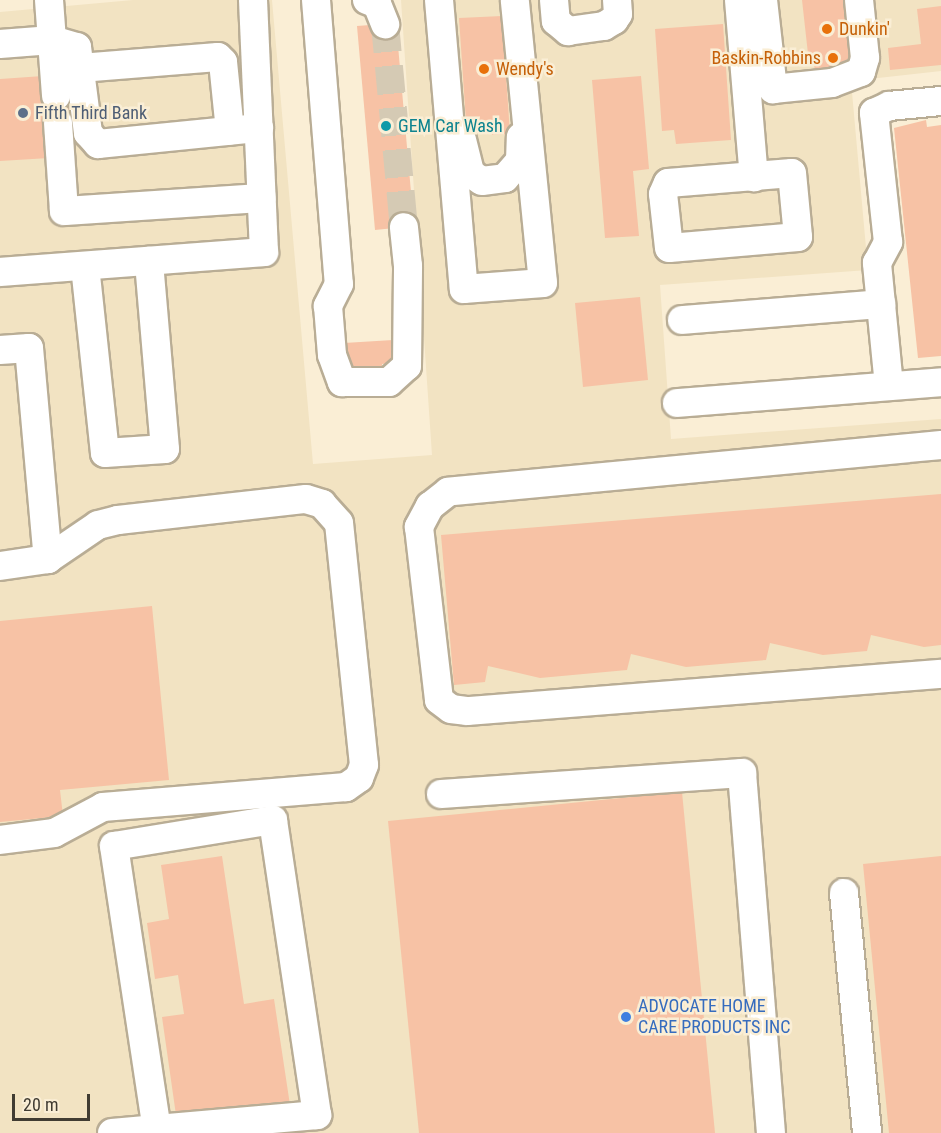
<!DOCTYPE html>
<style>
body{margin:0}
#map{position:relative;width:941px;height:1133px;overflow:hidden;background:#faeed5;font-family:"Roboto Condensed",sans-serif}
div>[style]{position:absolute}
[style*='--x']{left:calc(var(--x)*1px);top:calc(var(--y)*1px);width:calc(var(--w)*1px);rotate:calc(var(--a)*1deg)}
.built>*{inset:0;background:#f2e3c2}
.building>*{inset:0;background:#f7c2a5}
.minor-tunnel>*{height:28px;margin-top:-14px;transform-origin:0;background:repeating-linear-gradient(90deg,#d5cab4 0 28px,transparent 0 42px)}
.roads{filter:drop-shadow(2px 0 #b9ad95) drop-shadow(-2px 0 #b9ad95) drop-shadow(0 2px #b9ad95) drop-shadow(0 -2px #b9ad95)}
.minor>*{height:28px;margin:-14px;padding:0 14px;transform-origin:14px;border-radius:14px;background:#fff}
.dots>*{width:16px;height:16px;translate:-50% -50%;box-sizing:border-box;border:3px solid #faeed5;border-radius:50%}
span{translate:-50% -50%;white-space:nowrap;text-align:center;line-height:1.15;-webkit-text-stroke:5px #faeed5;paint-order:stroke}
.food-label{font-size:18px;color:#c56008}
.left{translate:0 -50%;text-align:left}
.right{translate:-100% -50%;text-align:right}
.service-label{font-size:18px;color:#4e5e75}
.culture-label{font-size:18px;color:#0d838f}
.shop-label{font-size:18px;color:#366cbe}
.scale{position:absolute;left:12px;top:1094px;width:78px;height:27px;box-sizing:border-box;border:3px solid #413c32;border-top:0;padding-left:8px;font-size:18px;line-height:21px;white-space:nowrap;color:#413c32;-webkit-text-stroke:4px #faeed5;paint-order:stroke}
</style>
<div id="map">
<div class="built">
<div style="clip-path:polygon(133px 0,272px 0,313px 464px,432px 455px,401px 0,941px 0,941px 71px,851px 81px,868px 270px,660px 285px,671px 439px,941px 419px,941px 1133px,0 1133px,0 12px)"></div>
</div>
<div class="building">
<div style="clip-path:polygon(802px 0,846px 0,853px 59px,847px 59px,848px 69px,815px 72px,814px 62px,809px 63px)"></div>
<div style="clip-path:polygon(941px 6px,941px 65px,890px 70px,888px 48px,921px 44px,917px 9px)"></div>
<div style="clip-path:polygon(502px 16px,510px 134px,492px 135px,490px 120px,466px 121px,459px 18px)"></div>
<div style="clip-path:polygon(396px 23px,414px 226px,375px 230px,357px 26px)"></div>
<div style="clip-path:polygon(723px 24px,731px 140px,676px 144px,674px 130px,662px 131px,655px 29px)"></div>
<div style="clip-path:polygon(43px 76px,75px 97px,77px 123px,46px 126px,49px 158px,0 161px,0 79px)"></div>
<div style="clip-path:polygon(641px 76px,649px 169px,633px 171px,639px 236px,605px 238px,592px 80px)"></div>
<div style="clip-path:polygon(926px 120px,927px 127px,941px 125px,941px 356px,918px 358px,894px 128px)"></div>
<div style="clip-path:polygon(640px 297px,648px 380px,583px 387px,575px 303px)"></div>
<div style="clip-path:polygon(393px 340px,395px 363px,382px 364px,382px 375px,346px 377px,344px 343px)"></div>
<div style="clip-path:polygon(941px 494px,941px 645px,924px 647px,871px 635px,867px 651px,823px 655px,770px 643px,766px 660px,686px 667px,631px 654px,627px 670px,540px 678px,488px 666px,485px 682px,454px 685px,441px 535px)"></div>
<div style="clip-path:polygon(152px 606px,169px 780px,60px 790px,63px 816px,0 822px,0 621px)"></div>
<div style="clip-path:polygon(682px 792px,715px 1133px,419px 1133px,388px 821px)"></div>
<div style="clip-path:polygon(222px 856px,244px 1004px,274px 999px,290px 1105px,177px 1122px,162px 1017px,184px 1014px,178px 975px,155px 979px,147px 923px,169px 919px,161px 865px)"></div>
<div style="clip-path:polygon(941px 856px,941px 1133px,889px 1133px,863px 864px)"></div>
</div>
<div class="minor-tunnel">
<div style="--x:385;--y:24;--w:204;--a:84.7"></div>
</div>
<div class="roads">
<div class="minor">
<div style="--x:49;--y:0;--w:96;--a:85.8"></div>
<div style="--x:316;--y:0;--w:285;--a:85.4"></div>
<div style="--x:339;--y:284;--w:25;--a:117"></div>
<div style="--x:328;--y:306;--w:49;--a:85.3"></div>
<div style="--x:332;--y:355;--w:29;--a:70"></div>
<div style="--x:342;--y:382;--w:47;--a:0"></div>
<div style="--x:389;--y:382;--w:24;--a:-42"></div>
<div style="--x:407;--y:366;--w:100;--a:-89.4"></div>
<div style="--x:408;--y:266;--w:39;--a:-96"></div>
<div style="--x:367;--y:0;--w:11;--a:22"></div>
<div style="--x:377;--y:4;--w:22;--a:68"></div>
<div style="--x:439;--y:0;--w:290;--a:85.1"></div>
<div style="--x:464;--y:289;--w:79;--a:-4.3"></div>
<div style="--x:543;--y:283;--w:284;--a:-95.7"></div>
<div style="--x:554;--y:0;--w:21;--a:85"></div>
<div style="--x:556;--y:21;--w:16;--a:40"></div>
<div style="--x:568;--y:31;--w:36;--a:-8"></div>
<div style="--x:604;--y:26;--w:12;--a:-31"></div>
<div style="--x:614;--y:20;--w:7;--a:-56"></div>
<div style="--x:618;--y:14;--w:14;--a:-94"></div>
<div style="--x:739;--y:0;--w:178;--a:85.2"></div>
<div style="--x:763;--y:0;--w:90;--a:83.6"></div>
<div style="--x:773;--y:89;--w:59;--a:-5.8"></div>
<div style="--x:832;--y:83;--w:31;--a:-21"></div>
<div style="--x:861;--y:72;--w:15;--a:-74"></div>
<div style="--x:865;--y:58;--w:58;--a:-95.9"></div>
<div style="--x:0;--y:44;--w:52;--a:-4.4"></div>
<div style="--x:52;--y:40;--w:26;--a:16"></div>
<div style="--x:77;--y:47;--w:87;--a:82.7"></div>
<div style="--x:88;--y:133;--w:15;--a:48"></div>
<div style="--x:98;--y:144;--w:162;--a:-5.7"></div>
<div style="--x:80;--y:68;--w:138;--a:-4.6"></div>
<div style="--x:218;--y:57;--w:7;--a:45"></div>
<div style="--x:223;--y:62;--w:69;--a:84.2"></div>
<div style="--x:58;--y:123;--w:88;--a:86.1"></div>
<div style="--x:64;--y:211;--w:198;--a:-3.8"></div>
<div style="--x:462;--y:140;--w:34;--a:76"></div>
<div style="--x:470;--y:173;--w:14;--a:34"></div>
<div style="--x:482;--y:181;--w:23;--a:-7"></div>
<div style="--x:505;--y:178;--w:23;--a:-49"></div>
<div style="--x:520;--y:161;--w:24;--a:-88"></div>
<div style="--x:792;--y:173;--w:64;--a:84.6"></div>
<div style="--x:798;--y:237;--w:129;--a:175.1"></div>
<div style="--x:669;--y:248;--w:54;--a:-96.3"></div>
<div style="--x:663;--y:194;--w:12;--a:-66"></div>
<div style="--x:668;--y:183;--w:124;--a:-4.6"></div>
<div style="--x:85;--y:266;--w:188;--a:83.9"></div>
<div style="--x:105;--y:453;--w:60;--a:-3.8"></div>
<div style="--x:165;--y:449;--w:189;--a:-94.9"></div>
<div style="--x:0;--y:272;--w:265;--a:-4.3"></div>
<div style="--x:264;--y:252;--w:252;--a:-92.5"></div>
<div style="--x:682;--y:320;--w:200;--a:-4.6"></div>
<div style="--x:0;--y:350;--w:29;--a:-4"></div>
<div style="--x:29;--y:348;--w:212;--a:84.9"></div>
<div style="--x:889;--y:386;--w:124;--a:-95.6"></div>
<div style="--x:877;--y:263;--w:24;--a:-62"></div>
<div style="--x:888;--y:242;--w:130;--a:-96.2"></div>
<div style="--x:874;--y:113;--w:17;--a:-25"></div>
<div style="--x:889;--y:106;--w:52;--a:-5.5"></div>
<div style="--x:677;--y:403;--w:265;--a:-4.5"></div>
<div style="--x:941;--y:445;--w:495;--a:174.6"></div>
<div style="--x:448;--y:492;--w:23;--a:142"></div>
<div style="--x:430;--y:506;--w:24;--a:118"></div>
<div style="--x:419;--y:527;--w:174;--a:83.4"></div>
<div style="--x:439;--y:700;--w:15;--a:37"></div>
<div style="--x:451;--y:709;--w:17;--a:7"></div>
<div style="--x:468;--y:711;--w:474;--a:-4.5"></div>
<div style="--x:0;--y:566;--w:49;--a:-8.3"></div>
<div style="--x:48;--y:559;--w:60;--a:-34.2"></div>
<div style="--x:98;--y:525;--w:21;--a:-14"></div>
<div style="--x:118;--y:520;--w:189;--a:-6.4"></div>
<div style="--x:306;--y:499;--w:17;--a:17"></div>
<div style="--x:322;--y:504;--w:25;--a:48"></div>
<div style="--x:339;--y:523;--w:243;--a:84.1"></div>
<div style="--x:364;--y:765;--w:14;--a:111"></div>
<div style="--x:359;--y:778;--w:16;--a:145"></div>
<div style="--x:346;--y:787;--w:244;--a:175.3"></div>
<div style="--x:103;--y:807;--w:55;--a:152"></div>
<div style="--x:54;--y:833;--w:54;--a:172.6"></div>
<div style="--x:441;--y:794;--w:302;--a:-4"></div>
<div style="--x:742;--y:773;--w:361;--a:85.4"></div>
<div style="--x:844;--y:893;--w:241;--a:84.5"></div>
<div style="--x:112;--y:1133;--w:45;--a:-5.1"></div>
<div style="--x:157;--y:1129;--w:161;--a:-5"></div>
<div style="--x:317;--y:1115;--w:298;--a:-98.5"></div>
<div style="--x:273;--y:820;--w:161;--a:170.7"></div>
<div style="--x:114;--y:846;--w:286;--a:81.4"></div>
</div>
</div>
<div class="dots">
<div style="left:827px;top:29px;background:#e8710a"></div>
<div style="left:833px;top:58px;background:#e8710a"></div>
<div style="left:484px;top:69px;background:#e8710a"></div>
<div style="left:23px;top:113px;background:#5c6f8a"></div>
<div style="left:386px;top:126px;background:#0f9aa8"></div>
<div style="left:626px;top:1017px;background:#3f7fe0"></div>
</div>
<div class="food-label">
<span class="left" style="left:839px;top:29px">Dunkin'</span>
<span class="right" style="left:821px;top:58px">Baskin-Robbins</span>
<span class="left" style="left:496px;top:69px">Wendy's</span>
</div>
<div class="service-label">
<span class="left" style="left:35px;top:113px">Fifth Third Bank</span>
</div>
<div class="culture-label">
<span class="left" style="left:398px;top:126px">GEM Car Wash</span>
</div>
<div class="shop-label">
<span class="left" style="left:638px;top:1017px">ADVOCATE HOME<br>CARE PRODUCTS INC</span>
</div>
<div class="scale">20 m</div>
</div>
